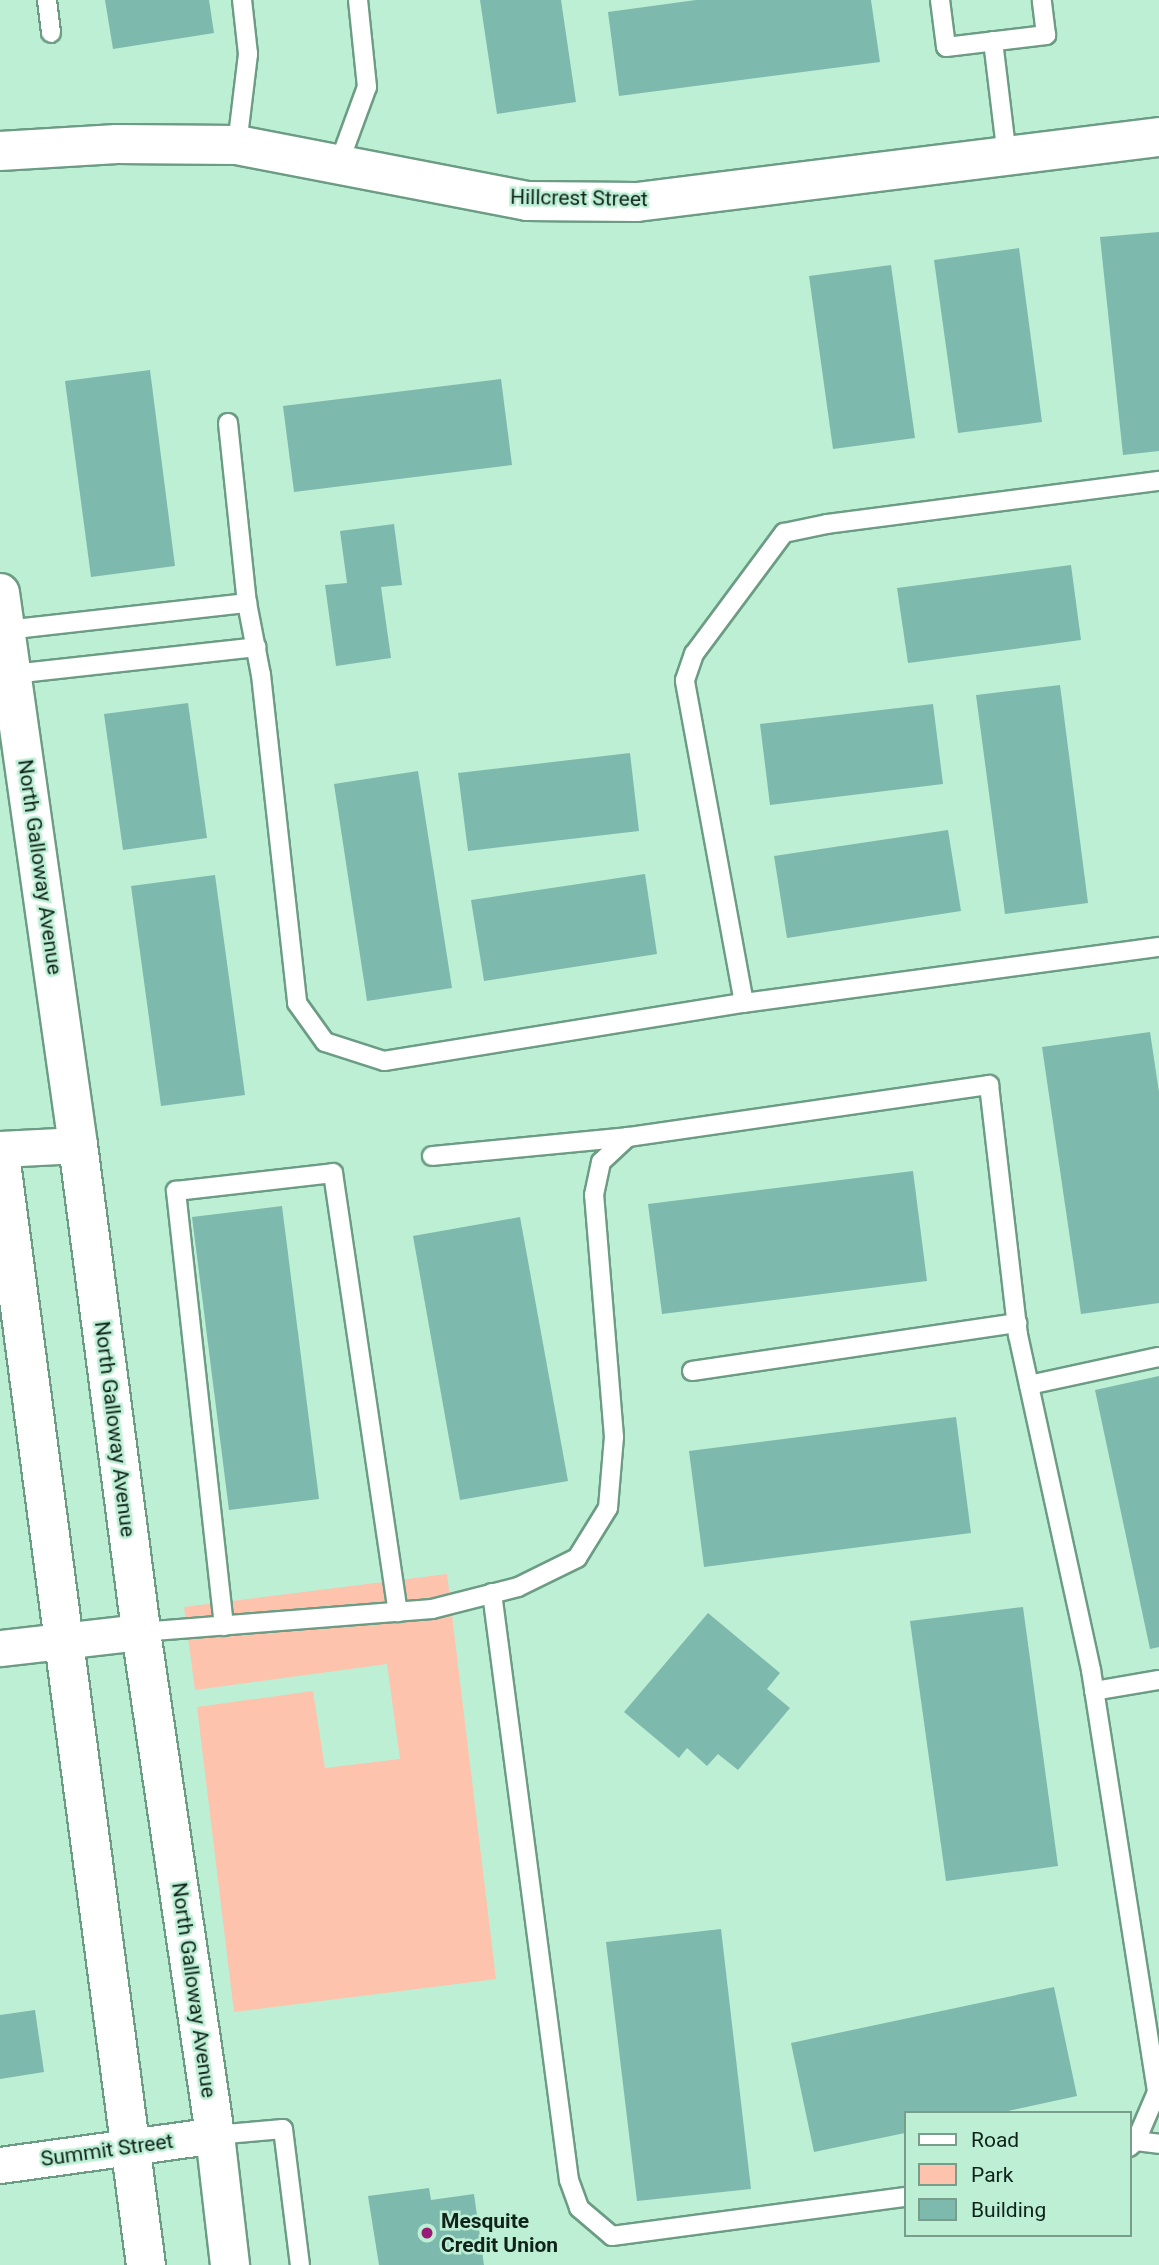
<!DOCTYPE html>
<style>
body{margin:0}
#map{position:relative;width:1159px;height:2265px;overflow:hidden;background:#bdefd5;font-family:Roboto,sans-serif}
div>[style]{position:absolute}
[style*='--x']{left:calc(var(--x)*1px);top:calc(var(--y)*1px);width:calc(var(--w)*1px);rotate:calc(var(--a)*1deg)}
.green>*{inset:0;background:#fdc3ad}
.building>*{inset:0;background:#7eb9ae}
.roads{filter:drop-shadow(2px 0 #6c9c84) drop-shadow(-2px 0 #6c9c84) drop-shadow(0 2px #6c9c84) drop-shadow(0 -2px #6c9c84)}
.lane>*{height:18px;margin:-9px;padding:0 9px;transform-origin:9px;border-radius:9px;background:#fff}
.street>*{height:35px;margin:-17.5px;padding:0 17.5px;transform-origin:17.5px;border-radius:17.5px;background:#fff}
.secondary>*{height:38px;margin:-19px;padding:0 19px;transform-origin:19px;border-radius:19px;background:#fff}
.dots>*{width:19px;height:19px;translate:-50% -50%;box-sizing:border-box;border:4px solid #bdefd5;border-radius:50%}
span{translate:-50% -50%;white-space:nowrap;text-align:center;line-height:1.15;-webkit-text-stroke:5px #bdefd5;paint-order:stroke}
.street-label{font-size:21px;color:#10231a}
.poi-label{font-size:21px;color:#10231a;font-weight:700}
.left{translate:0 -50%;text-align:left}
.legend{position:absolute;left:904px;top:2111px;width:228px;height:126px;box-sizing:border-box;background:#bdefd5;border:2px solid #789d8a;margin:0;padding:9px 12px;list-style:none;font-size:21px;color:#10231a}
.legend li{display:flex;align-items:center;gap:14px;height:35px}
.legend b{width:35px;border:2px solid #789d8a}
</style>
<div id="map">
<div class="green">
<div style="clip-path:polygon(447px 1574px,496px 1979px,234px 2012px,197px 1707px,313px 1691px,325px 1768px,400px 1759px,387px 1664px,195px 1690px,184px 1607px)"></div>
</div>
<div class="building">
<div style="clip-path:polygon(105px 0,209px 0,214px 33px,113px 49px)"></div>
<div style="clip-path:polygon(480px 0,561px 0,576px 102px,497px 114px)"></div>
<div style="clip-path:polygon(696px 0,871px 0,880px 62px,619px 96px,608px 12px)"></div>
<div style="clip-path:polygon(1159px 232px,1159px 451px,1123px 455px,1100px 237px)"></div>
<div style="clip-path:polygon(1019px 248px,1042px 422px,958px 433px,934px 260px)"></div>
<div style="clip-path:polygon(891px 265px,915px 438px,833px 449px,809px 276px)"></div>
<div style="clip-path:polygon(150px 370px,175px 566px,91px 577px,65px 381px)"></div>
<div style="clip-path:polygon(501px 379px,512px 465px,294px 492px,283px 406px)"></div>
<div style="clip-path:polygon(394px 524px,402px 585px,381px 587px,391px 658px,336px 666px,325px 585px,347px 583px,340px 531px)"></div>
<div style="clip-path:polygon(1071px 565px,1081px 640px,908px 663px,897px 588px)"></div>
<div style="clip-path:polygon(1060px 685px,1088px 903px,1005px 914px,976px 695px)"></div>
<div style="clip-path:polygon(188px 703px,207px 838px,123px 850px,104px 714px)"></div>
<div style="clip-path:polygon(933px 704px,943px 784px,770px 805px,760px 724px)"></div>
<div style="clip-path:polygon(630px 753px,639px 831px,468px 851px,458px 773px)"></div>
<div style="clip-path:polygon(418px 771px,452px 988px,367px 1001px,334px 784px)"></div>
<div style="clip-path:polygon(948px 830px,961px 911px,787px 938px,774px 856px)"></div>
<div style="clip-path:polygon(645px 874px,657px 954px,484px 981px,471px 900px)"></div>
<div style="clip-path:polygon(215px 875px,245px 1095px,161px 1106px,131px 886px)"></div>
<div style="clip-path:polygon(1150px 1032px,1159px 1092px,1159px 1303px,1081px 1314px,1042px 1047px)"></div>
<div style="clip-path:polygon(913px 1171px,927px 1281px,662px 1314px,648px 1204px)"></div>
<div style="clip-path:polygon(282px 1206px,319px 1499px,229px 1510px,192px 1217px)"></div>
<div style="clip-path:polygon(520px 1217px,568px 1481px,460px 1500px,413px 1236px)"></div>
<div style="clip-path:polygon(1159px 1376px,1159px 1647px,1150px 1649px,1095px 1390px)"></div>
<div style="clip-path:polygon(956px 1417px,971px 1533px,704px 1567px,689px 1451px)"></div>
<div style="clip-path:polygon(1023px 1607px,1058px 1866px,946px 1881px,910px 1621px)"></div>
<div style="clip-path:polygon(708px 1613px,780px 1673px,767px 1689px,790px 1708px,738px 1770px,718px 1754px,707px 1766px,687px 1748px,679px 1758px,624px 1712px)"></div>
<div style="clip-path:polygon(721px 1929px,751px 2189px,637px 2201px,606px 1942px)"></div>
<div style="clip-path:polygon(1054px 1987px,1077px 2096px,999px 2113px,905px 2113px,905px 2133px,814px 2152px,791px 2043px)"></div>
<div style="clip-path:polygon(35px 2010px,44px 2072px,0 2079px,0 2015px)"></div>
<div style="clip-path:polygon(429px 2188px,431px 2200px,474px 2194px,484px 2265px,379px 2265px,368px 2196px)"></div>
</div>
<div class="roads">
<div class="lane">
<div style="--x:47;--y:0;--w:33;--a:83"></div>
<div style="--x:940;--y:0;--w:47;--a:82.7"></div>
<div style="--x:946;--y:47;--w:101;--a:-6.8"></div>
<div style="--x:1046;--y:35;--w:35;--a:-97"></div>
<div style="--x:993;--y:41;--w:116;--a:83.1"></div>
<div style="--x:237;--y:145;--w:92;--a:-83.1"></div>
<div style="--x:248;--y:54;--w:54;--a:-96.3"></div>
<div style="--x:339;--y:163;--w:81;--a:-69.8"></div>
<div style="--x:367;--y:87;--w:87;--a:-95.9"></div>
<div style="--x:228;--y:423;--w:181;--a:84"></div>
<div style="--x:247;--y:603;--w:73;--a:79"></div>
<div style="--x:261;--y:675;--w:330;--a:83.7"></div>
<div style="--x:297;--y:1003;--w:48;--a:54.3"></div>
<div style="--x:325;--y:1042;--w:62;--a:17.9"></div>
<div style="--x:384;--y:1061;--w:365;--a:-9.2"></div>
<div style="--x:744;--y:1003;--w:419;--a:-7.7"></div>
<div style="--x:6;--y:630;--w:243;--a:-6.4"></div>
<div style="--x:13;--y:674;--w:245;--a:-6.3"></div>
<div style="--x:744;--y:1003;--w:328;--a:-100.4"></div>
<div style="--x:685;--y:680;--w:28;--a:-71"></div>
<div style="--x:694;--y:654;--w:151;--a:-53.4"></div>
<div style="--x:784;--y:533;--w:44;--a:-11.8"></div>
<div style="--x:827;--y:524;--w:335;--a:-7.4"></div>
<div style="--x:432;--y:1156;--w:197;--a:-5.5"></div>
<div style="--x:692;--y:1371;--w:329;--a:-8.4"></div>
<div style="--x:1029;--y:1385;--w:133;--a:-12.2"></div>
<div style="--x:492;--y:1593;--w:592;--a:82.53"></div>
<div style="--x:569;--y:2180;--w:30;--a:70"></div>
<div style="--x:579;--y:2208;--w:43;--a:40.3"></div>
<div style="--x:612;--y:2236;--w:296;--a:-7.6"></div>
<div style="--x:224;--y:1626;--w:438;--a:-96.3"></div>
<div style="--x:176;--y:1191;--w:158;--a:-6.5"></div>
<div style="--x:333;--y:1173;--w:444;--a:81.6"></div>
<div style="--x:141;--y:1632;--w:292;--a:-4.5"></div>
<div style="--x:432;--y:1609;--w:89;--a:-14.3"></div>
<div style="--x:518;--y:1587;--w:66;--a:-26.2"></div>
<div style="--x:577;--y:1558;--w:59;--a:-58.2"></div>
<div style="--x:608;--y:1508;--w:71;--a:-85.2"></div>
<div style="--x:614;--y:1437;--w:243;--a:-94.7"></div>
<div style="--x:594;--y:1195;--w:34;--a:-78"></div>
<div style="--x:601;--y:1162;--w:37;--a:-43"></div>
<div style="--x:628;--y:1137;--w:365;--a:-8.2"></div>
<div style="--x:989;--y:1085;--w:252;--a:83.4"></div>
<div style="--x:1018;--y:1335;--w:343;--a:77.7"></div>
<div style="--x:1091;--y:1670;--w:427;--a:81.1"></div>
<div style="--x:1157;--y:2092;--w:53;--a:113.2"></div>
<div style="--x:1136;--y:2141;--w:9;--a:139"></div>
<div style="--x:1094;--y:1691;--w:66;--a:-9.6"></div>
<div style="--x:215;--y:2135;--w:68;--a:-5"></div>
<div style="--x:283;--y:2129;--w:137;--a:82.9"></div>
<div style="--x:1136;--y:2141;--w:23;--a:7"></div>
</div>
<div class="street">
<div style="--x:0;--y:1149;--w:78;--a:-2.9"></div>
<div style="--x:0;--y:1648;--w:142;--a:-6.5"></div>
<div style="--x:0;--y:2165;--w:217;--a:-7.9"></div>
</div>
<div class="secondary">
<div style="--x:0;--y:151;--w:117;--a:-3.4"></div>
<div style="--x:117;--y:144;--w:120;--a:0.5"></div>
<div style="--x:237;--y:145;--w:295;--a:10.9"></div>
<div style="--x:527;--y:201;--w:110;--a:0.5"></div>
<div style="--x:637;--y:202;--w:526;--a:-7.1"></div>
<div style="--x:0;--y:593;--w:557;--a:81.96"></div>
<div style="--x:78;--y:1145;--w:491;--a:82.6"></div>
<div style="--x:141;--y:1632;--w:508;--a:81.63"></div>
<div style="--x:215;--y:2135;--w:131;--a:83.4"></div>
<div style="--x:0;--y:1155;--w:1120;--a:82.51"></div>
</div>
</div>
<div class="dots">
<div style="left:427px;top:2233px;background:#981d76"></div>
</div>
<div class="street-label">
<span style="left:579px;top:198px;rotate:1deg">Hillcrest Street</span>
<span style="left:40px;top:867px;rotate:82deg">North Galloway Avenue</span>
<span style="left:115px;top:1429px;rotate:83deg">North Galloway Avenue</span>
<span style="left:194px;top:1990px;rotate:82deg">North Galloway Avenue</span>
<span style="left:107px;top:2150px;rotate:-8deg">Summit Street</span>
</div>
<div class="poi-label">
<span class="left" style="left:441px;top:2233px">Mesquite<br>Credit Union</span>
</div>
<ul class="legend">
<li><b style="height:9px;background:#fff"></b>Road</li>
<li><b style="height:19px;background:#fdc3ad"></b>Park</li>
<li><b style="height:19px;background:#7eb9ae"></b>Building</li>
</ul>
</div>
